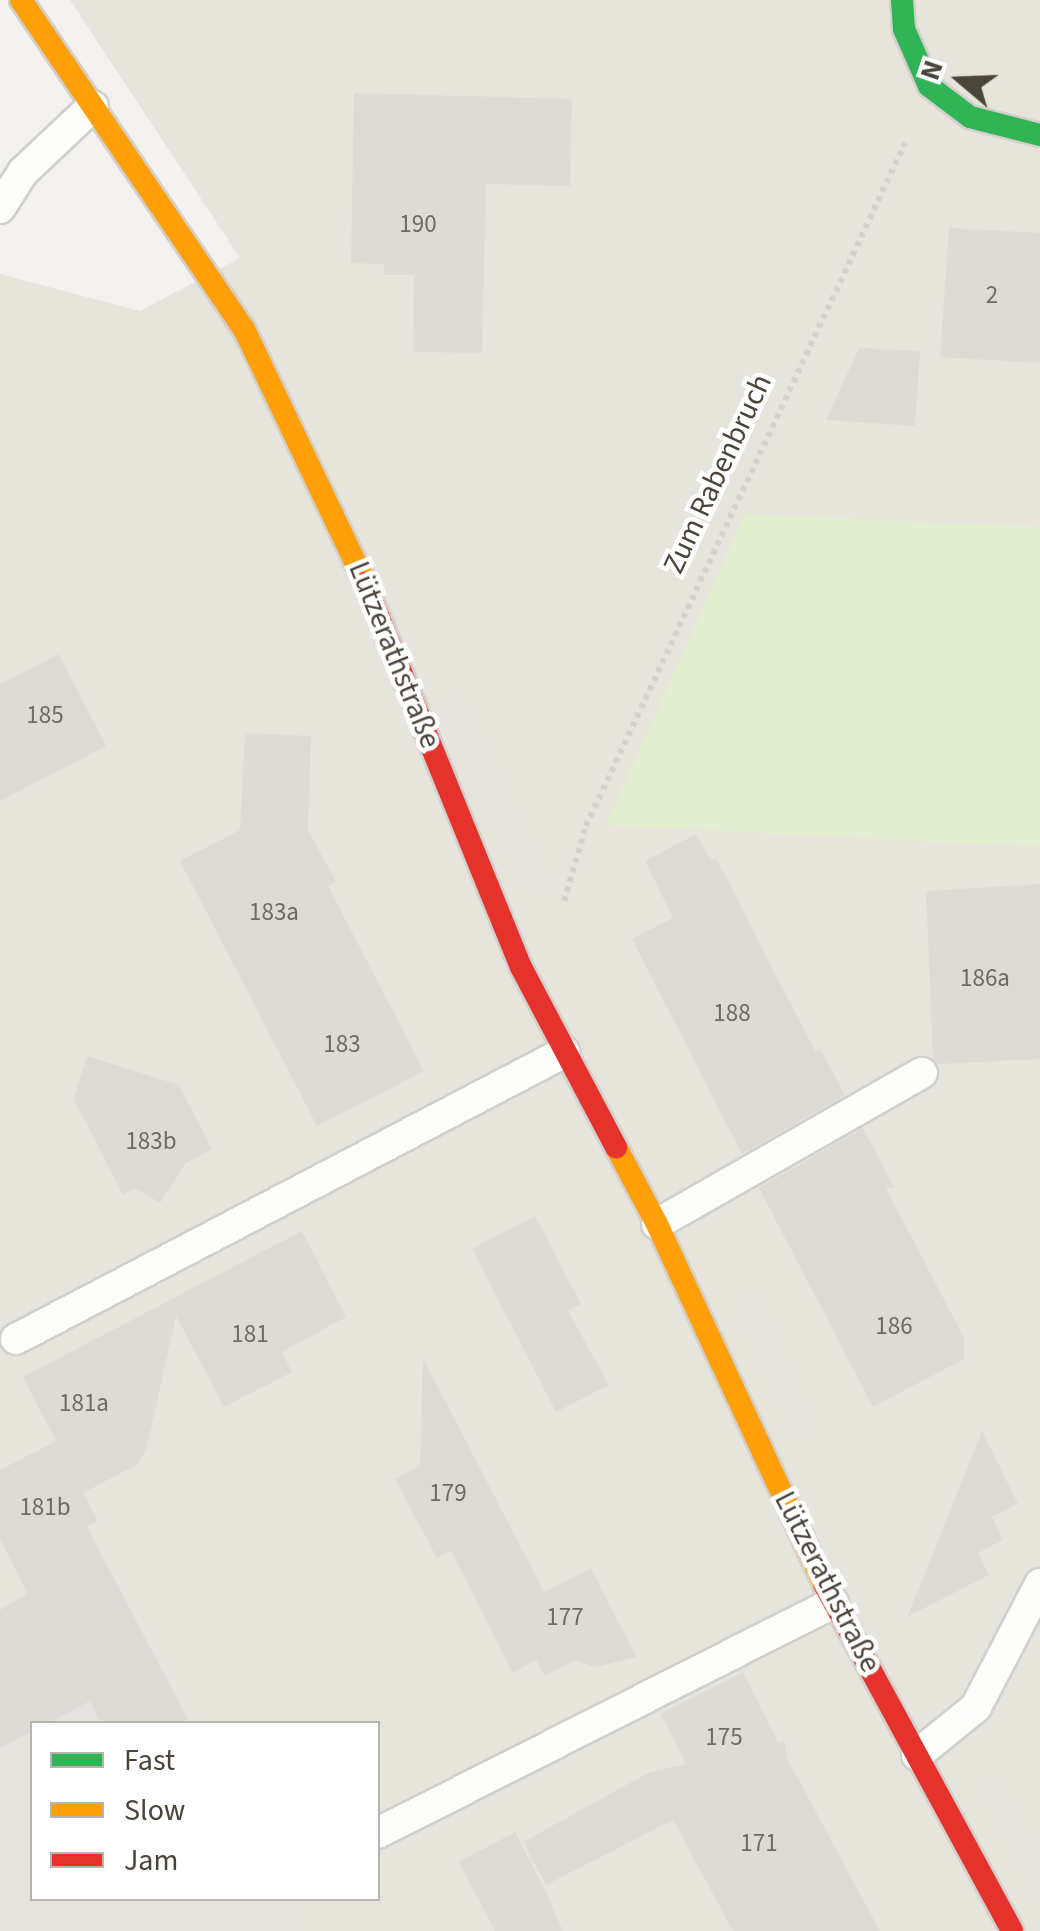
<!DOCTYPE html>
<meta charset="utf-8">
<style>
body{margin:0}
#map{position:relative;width:1040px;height:1931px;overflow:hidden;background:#f4f2ee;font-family:"Source Sans 3",sans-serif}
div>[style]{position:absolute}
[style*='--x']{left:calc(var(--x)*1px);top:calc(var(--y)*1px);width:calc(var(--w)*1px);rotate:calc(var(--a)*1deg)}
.residential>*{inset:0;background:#e7e4dc}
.industrial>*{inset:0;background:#e6e2de}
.green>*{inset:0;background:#e1eecf}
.parking>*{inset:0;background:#e6e3df}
.building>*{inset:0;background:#dedbd6}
.path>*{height:6px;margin-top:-3px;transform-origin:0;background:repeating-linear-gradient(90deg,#d3d2cc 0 5px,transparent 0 10px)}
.roads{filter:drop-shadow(2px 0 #d2d0cb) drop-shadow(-2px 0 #d2d0cb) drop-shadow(0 2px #d2d0cb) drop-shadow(0 -2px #d2d0cb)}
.lane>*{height:30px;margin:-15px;padding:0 15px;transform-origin:15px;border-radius:15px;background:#fdfdfc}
.fast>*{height:22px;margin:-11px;padding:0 11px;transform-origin:11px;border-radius:11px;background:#30b455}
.slow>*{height:22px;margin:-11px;padding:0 11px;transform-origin:11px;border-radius:11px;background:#ff9f0a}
.jam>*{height:22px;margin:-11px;padding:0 11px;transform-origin:11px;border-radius:11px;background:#e5322d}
span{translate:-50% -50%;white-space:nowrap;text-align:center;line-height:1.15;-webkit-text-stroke:9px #fff;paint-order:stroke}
.number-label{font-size:25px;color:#706a61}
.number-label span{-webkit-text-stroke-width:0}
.street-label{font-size:30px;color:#4b4439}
.legend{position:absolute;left:30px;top:1721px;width:350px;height:180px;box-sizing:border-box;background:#fff;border:2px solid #b7b4b0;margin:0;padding:12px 18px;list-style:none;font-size:30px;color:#4b4439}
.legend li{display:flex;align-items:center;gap:20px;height:50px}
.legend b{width:50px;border:2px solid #b7b4b0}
.north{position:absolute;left:910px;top:30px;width:100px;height:100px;-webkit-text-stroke:8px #fff;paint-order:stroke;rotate:289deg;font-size:28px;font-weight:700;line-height:40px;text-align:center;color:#4b4439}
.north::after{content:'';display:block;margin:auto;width:35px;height:45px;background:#4b4439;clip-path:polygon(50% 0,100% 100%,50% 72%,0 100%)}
</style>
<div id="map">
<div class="residential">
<div style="clip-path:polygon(70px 0,1040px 0,1040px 1931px,304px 1931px,287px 1899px,378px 1898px,378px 1724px,194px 1723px,103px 1554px,0 1606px,0 274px,140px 311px,240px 258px)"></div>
</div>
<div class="industrial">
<div style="clip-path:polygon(103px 1554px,194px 1723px,32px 1724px,32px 1898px,287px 1899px,304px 1931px,0 1931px,0 1606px)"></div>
</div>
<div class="green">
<div style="clip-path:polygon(745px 514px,1040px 527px,1040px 847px,606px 825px)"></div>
</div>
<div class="parking">
<div style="clip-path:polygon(459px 694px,548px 888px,532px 895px,441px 703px)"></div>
<div style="clip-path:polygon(756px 1293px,812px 1430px,797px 1436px,738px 1300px)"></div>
<div style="clip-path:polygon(996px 1780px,1040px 1864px,1040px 1899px,982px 1787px)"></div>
</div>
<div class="building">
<div style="clip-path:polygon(354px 93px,572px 99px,570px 186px,486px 184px,482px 353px,413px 352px,414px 275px,383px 275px,384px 264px,351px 263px)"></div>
<div style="clip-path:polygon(949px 228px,1040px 233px,1040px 363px,940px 357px)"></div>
<div style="clip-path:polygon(859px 348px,920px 351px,915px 426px,826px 420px)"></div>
<div style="clip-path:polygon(59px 654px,106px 746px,0 801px,0 684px)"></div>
<div style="clip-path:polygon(245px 733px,311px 736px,308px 830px,336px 882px,328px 886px,424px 1071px,317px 1126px,180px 861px,240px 830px)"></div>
<div style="clip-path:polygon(696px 834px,711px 860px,716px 858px,815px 1051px,820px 1048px,845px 1095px,742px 1154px,632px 939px,673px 918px,645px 861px)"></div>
<div style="clip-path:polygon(1040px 884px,1040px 1059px,938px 1064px,933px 1059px,926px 891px)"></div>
<div style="clip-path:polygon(87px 1056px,179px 1085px,212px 1149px,186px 1163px,160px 1203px,136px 1188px,123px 1195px,74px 1099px)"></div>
<div style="clip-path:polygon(863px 1128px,894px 1188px,886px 1188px,964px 1338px,964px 1359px,873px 1407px,759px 1188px)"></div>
<div style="clip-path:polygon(535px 1216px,581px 1304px,568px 1311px,609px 1385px,556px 1412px,472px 1249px)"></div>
<div style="clip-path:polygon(302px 1231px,346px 1317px,282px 1352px,292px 1372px,224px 1407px,176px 1316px,146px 1451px,136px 1465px,83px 1493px,98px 1521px,87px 1527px,190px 1724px,101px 1724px,90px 1701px,47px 1724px,32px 1724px,32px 1731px,0 1748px,0 1610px,28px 1594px,0 1538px,0 1470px,56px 1441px,23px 1377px)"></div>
<div style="clip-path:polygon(423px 1358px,544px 1592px,591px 1568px,636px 1657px,595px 1667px,575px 1660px,545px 1676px,536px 1660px,513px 1673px,451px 1551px,437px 1558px,395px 1479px,420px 1466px)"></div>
<div style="clip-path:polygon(982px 1431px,1018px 1504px,992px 1517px,1003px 1540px,978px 1553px,989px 1575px,907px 1617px)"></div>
<div style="clip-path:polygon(743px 1672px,778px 1742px,784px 1741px,788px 1760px,880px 1931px,733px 1931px,673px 1820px,546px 1885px,523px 1842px,648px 1773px,686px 1764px,661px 1714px)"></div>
<div style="clip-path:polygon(515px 1832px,543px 1886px,563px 1931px,495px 1931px,459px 1862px)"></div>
</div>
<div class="path">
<div style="--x:564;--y:901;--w:78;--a:-73.7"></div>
<div style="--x:586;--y:826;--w:754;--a:-64.96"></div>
</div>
<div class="roads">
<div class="lane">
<div style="--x:0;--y:208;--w:43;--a:-57.4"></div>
<div style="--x:23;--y:172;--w:96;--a:-43.3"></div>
<div style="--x:657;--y:1224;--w:305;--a:-29.7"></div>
<div style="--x:16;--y:1339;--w:619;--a:-27.6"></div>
<div style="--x:917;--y:1755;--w:76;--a:-39.1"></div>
<div style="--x:976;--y:1707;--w:139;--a:-62.5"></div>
<div style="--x:378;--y:1833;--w:510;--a:-26.82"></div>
</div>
<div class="fast">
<div style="--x:902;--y:0;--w:29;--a:86"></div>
<div style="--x:904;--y:29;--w:62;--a:66.3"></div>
<div style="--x:929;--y:86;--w:51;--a:37.1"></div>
<div style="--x:970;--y:117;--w:72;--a:14.4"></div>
</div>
<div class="slow">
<div style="--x:21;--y:0;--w:397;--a:55.9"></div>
<div style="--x:244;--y:329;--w:281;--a:64.5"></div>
<div style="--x:616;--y:1147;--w:87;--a:62"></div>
<div style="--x:657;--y:1224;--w:399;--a:65.1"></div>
</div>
<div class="jam">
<div style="--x:365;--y:583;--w:414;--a:67.9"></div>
<div style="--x:521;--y:967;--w:204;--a:62.2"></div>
<div style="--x:825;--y:1586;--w:392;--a:61.5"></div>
</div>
</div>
<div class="number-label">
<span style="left:418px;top:224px">190</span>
<span style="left:992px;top:295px">2</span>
<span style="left:45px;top:715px">185</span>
<span style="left:274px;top:912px">183a</span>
<span style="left:985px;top:978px">186a</span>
<span style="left:732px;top:1013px">188</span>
<span style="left:342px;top:1044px">183</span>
<span style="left:151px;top:1141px">183b</span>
<span style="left:894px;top:1326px">186</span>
<span style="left:250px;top:1334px">181</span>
<span style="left:84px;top:1403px">181a</span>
<span style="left:448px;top:1493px">179</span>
<span style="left:45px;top:1507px">181b</span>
<span style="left:565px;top:1617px">177</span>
<span style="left:724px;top:1737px">175</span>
<span style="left:759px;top:1843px">171</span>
</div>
<div class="street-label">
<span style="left:718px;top:474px;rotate:-65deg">Zum Rabenbruch</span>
<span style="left:394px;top:655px;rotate:68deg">Lützerathstraße</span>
<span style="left:827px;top:1582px;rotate:63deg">Lützerathstraße</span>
</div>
<ul class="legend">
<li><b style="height:12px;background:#30b455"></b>Fast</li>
<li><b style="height:12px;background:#ff9f0a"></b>Slow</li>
<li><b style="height:12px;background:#e5322d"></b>Jam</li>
</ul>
<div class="north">N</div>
</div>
